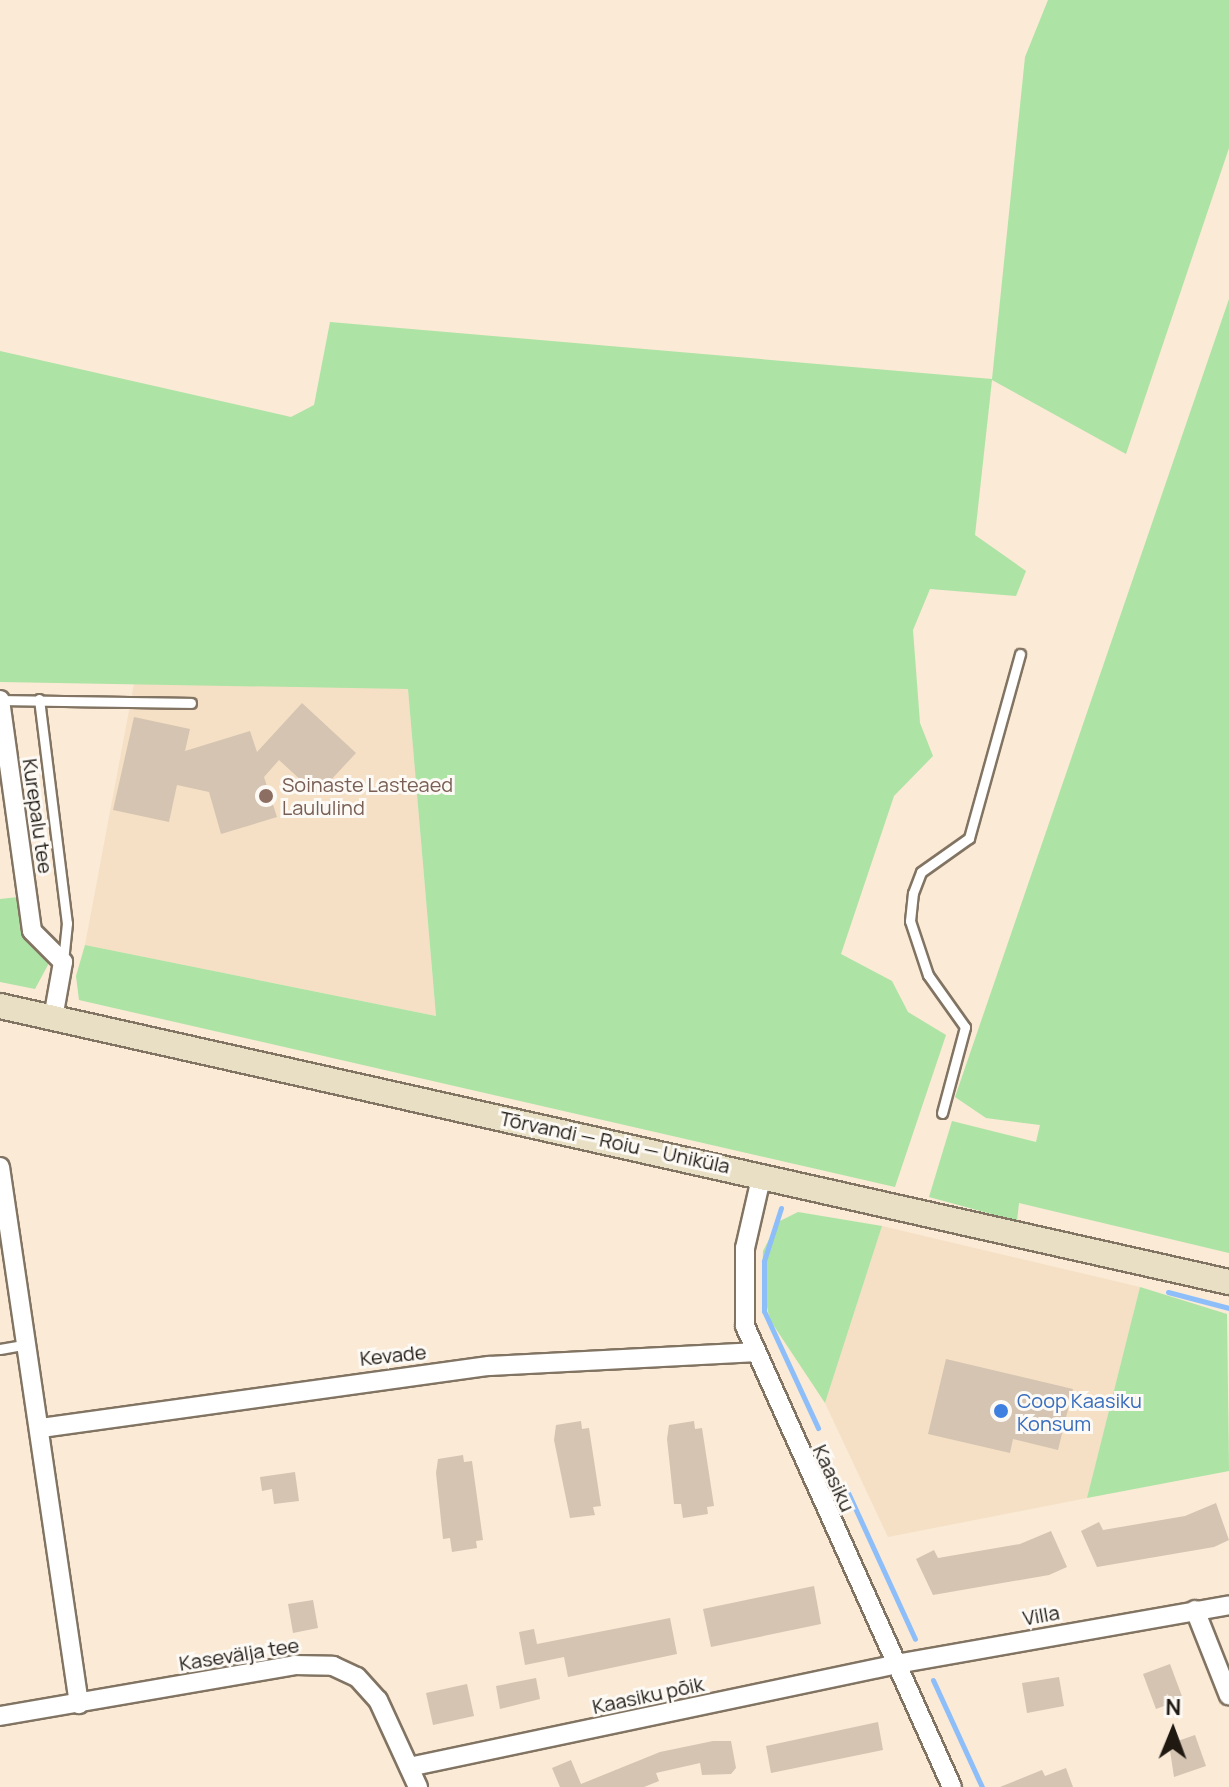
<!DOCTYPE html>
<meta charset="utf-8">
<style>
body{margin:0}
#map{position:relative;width:1229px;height:1787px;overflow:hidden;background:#faead6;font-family:Manrope,sans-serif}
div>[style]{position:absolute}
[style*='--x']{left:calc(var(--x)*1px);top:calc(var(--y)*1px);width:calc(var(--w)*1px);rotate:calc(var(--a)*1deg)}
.built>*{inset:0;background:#f5e0c5}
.green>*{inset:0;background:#ade3a4}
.stream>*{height:5px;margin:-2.5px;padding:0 2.5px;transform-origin:2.5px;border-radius:2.5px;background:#8dbef9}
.building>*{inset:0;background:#d4c4b1}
.roads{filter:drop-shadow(2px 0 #827462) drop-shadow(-2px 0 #827462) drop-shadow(0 2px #827462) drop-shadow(0 -2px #827462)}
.lane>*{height:9px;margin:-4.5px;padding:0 4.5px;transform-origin:4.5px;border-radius:4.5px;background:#fff}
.street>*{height:18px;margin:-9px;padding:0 9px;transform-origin:9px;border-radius:9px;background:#fff}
.secondary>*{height:24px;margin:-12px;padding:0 12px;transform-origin:12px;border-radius:12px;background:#e8dfc4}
.dots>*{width:22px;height:22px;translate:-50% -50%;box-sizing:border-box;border:4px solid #fdfaf6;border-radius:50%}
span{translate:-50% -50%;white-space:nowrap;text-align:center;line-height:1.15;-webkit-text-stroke:6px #fdfaf6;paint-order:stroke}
.education-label{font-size:20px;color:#785e54}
.left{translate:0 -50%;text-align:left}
.street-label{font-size:20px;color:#1f1912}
.shop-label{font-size:20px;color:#366cbe}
.north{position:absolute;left:1133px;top:1691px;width:80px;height:80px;-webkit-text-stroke:6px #fdfaf6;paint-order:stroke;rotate:1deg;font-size:22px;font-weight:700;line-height:32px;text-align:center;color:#1f1912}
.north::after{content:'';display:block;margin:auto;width:28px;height:36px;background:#1f1912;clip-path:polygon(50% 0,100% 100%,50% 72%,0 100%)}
</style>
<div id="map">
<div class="built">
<div style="clip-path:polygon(134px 684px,408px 688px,436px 1016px,85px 945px)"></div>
<div style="clip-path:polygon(882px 1226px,1140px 1287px,1087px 1498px,888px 1537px,825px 1403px)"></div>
</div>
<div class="green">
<div style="clip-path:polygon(1048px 0,1229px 0,1229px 148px,1126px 454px,992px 380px,975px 535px,1026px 571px,1016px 596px,930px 589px,913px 630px,920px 723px,933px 756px,894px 796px,841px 954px,892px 981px,908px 1012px,946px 1035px,895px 1187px,79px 1000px,76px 976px,85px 945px,436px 1016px,408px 689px,0 682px,0 351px,291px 417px,314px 405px,330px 322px,992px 379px,1025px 57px)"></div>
<div style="clip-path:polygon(1229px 299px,1229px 1253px,1019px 1203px,1017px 1221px,929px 1197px,952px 1121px,1036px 1142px,1040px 1125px,986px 1118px,955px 1097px)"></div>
<div style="clip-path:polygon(18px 897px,31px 945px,49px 963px,35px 989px,0 982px,0 899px)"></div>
<div style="clip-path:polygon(798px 1212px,882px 1226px,825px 1403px,770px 1320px,762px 1285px,763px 1251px,778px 1222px)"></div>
<div style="clip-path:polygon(1140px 1287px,1227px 1314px,1229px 1471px,1087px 1498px)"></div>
</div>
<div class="stream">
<div style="--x:781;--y:1208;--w:56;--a:107.8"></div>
<div style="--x:764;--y:1261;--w:50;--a:90"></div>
<div style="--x:764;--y:1311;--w:129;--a:65.2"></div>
<div style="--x:1168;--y:1292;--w:63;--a:14.7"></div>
<div style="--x:845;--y:1486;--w:168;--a:65.4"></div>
<div style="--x:933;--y:1680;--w:118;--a:65.4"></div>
</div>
<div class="building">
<div style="clip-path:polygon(302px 703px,356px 753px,317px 795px,279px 760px,264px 777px,277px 817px,221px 834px,209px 792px,177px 785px,169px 822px,113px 810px,134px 717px,190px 729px,185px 751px,250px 731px,257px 752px)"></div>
<div style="clip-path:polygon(946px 1359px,1073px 1389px,1058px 1450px,1013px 1439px,1010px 1453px,928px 1434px)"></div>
<div style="clip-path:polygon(581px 1421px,582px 1429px,589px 1428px,601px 1506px,593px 1507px,595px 1515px,570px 1518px,554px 1440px,556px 1425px)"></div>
<div style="clip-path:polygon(694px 1421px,695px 1429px,702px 1428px,714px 1506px,707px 1507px,708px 1514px,683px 1518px,681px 1504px,674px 1504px,667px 1439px,669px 1425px)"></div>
<div style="clip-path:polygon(463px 1455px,464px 1462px,472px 1461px,483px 1540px,476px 1541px,477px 1548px,452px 1552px,450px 1538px,443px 1539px,436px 1473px,438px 1459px)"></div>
<div style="clip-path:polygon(295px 1472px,299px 1501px,274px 1504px,272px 1489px,262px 1491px,260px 1477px)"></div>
<div style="clip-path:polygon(1216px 1503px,1229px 1540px,1214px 1547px,1097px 1567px,1081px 1531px,1099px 1522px,1103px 1530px,1185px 1516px)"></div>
<div style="clip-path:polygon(1051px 1531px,1067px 1567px,1049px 1575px,933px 1595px,916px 1559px,934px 1550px,938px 1558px,1020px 1544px)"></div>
<div style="clip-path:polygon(814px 1586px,821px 1624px,711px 1647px,703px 1609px)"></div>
<div style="clip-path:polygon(313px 1600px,318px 1628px,293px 1633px,288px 1604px)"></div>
<div style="clip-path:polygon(670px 1618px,677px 1654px,568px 1677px,564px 1657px,525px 1665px,519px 1632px,534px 1629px,537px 1644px)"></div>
<div style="clip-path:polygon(1170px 1664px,1183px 1699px,1156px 1709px,1143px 1674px)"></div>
<div style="clip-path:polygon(1059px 1677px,1064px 1706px,1027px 1713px,1022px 1683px)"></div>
<div style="clip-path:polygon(536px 1678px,540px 1699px,500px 1709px,496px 1686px)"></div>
<div style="clip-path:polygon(467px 1684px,474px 1716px,433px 1725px,426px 1693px)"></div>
<div style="clip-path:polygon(878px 1722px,883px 1750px,771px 1773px,766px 1746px)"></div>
<div style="clip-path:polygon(1195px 1735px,1206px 1766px,1174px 1777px,1169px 1744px)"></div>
<div style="clip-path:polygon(713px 1741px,731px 1741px,736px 1768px,731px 1774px,702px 1775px,700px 1763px,656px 1773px,659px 1781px,644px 1787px,560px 1787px,552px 1768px,571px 1760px,581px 1784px,660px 1752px)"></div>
<div style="clip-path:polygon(1066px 1768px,1073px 1787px,1000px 1787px,1042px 1770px,1045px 1776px)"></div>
</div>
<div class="roads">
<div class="lane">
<div style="--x:39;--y:699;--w:226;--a:82.9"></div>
<div style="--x:67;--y:923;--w:39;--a:96"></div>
<div style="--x:0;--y:700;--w:191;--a:0.9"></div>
<div style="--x:942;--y:1113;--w:89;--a:-75"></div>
<div style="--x:965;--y:1027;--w:64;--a:-125.4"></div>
<div style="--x:928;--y:975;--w:57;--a:-108.4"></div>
<div style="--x:910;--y:921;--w:28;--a:-84"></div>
<div style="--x:913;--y:893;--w:22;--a:-69"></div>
<div style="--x:921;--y:872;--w:59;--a:-35.3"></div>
<div style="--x:969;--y:838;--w:191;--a:-74.5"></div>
<div style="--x:0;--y:1349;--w:28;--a:-10"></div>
</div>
<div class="street">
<div style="--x:0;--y:700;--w:233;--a:82.1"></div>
<div style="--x:32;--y:931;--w:44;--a:45"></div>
<div style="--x:63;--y:962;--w:57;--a:100.1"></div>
<div style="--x:0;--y:1167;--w:543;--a:81.63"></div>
<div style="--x:762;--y:1174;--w:76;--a:102.9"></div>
<div style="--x:745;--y:1248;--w:78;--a:90"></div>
<div style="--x:745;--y:1326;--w:505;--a:65.82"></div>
<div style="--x:41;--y:1428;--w:452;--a:-7.9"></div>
<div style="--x:489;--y:1366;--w:265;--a:-3"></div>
<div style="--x:1195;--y:1610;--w:92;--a:68.4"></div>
<div style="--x:0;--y:1716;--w:298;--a:-9.8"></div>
<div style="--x:294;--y:1665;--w:39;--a:1"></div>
<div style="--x:333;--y:1666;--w:26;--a:25"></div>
<div style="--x:357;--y:1677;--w:31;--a:48"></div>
<div style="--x:378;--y:1700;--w:96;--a:65.3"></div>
<div style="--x:409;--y:1767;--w:498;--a:-11.9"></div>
<div style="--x:896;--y:1664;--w:338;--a:-10"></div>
</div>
<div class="secondary">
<div style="--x:0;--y:1006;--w:1260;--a:12.66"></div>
</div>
</div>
<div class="dots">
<div style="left:266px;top:796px;background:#8d6e63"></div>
<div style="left:1001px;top:1411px;background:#3f7fe0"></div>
</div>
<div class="education-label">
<span class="left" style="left:282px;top:796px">Soinaste Lasteaed<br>Laululind</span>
</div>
<div class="street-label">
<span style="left:38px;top:816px;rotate:82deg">Kurepalu tee</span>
<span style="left:615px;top:1142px;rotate:12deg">Tõrvandi — Roiu — Uniküla</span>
<span style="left:393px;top:1355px;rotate:-6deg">Kevade</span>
<span style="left:834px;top:1478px;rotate:65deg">Kaasiku</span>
<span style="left:1041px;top:1615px;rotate:-10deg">Villa</span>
<span style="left:239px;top:1654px;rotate:-9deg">Kasevälja tee</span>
<span style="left:648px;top:1695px;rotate:-12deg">Kaasiku põik</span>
</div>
<div class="shop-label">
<span class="left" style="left:1017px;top:1412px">Coop Kaasiku<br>Konsum</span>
</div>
<div class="north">N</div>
</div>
